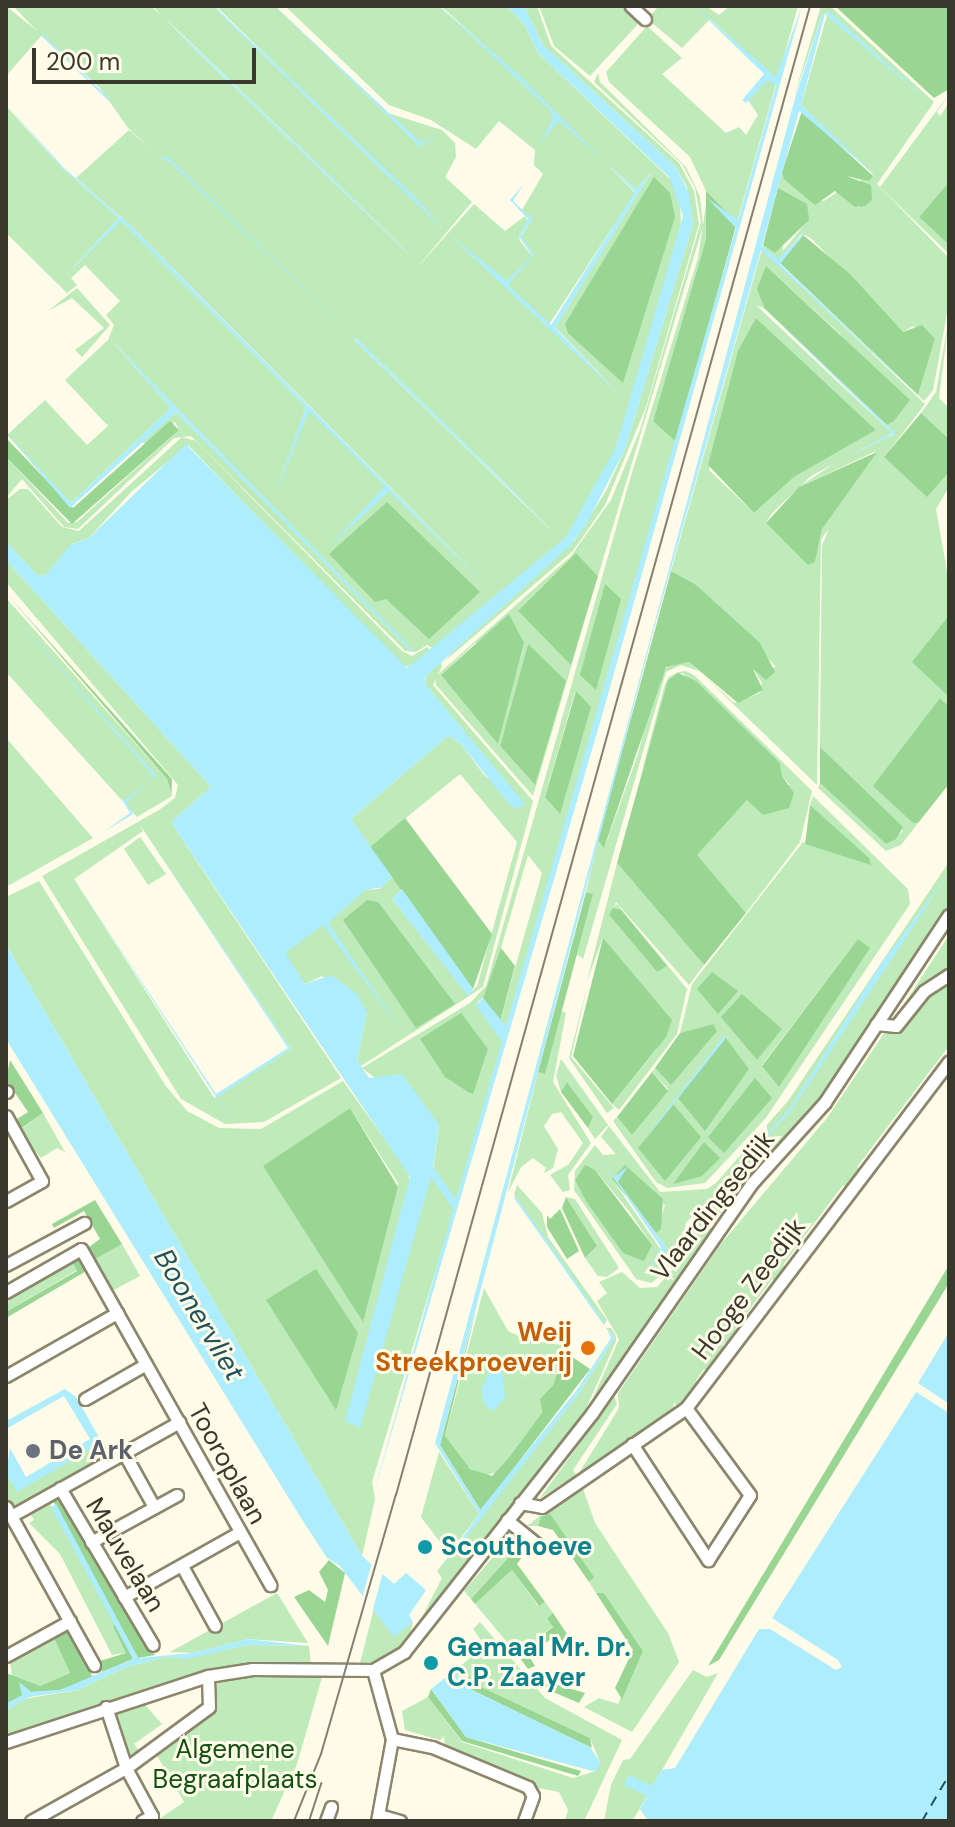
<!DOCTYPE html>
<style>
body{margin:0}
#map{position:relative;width:955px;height:1827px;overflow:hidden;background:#fefbe9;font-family:"DM Sans",sans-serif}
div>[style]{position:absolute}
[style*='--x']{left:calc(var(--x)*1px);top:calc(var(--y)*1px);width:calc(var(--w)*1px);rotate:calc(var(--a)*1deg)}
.green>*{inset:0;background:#bfeaba}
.forest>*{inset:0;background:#99d693}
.water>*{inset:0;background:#aeedfd}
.pier>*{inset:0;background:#fefbe9}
.stream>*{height:2px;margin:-1px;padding:0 1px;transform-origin:1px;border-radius:1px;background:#aeedfd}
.ferry>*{height:2px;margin-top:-1px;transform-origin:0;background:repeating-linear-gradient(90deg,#21535e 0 10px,transparent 0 18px)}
.roads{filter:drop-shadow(2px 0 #8c866c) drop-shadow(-2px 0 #8c866c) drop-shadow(0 2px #8c866c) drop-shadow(0 -2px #8c866c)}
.minor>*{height:11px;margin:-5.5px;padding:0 5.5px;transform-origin:5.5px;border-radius:5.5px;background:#fff}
.tram>*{height:2px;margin:-1px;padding:0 1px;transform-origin:1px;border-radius:1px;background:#838072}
.dots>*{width:22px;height:22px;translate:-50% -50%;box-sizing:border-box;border:4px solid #fefbe9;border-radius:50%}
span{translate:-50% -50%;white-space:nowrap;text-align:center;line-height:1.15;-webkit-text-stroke:6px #fefbe9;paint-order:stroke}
.street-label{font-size:26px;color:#3a372c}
.food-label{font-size:26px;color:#c56008;font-weight:700}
.right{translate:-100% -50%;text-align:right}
.worship-label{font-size:26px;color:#5b616d;font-weight:700}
.left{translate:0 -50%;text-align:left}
.culture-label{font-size:26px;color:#0d838f;font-weight:700}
.park-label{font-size:26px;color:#135111}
.water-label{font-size:28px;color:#21535e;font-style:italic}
.frame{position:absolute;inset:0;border:8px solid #3a372c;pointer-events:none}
.scale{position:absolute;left:32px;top:48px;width:224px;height:36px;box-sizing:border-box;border:4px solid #3a372c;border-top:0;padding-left:10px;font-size:24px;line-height:28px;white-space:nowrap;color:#3a372c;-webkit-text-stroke:6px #fefbe9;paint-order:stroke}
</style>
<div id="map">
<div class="green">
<div style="clip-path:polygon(evenodd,6px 6px,37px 31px,13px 6px,151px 6px,161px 15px,153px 6px,214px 6px,444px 230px,216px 6px,275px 6px,394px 121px,388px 113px,442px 130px,455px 143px,456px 157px,445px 177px,472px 202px,415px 270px,474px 204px,505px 231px,525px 216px,528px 221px,519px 236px,520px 241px,532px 256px,521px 237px,532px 219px,522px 210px,543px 174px,534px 165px,535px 150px,499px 121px,476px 149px,431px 120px,389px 105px,285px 6px,439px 6px,535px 92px,441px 6px,507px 6px,524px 24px,538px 53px,671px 180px,680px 200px,681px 232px,616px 447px,592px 496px,566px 537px,434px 649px,427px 645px,416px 652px,405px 651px,191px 436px,174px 438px,78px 529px,64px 527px,22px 479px,6px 498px,6px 457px,68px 523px,77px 522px,179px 430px,175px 422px,146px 444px,142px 442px,176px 412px,413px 651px,110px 339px,171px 408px,71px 503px,7px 435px,45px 400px,87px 445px,108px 426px,65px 380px,108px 340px,114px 325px,106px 315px,120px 301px,85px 265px,71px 278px,77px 285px,67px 293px,6px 233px,6px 106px,62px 168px,119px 218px,66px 275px,121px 220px,306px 407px,279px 485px,309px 407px,490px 588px,129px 224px,76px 178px,129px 130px,154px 152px,128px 128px,100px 88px,42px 35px,6px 76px,6px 6px,166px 19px,329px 175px,416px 261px,195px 50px,166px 19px,6px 6px,608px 165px,636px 189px,651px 173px,555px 327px,621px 396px,548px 326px,635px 193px,608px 165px,6px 6px,356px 338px,496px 474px,555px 534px,354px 340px,356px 338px)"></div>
<div style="clip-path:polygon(524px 6px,537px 6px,551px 46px,679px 163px,694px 191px,699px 224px,646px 407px,605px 505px,573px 551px,445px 661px,470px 631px,575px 540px,606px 491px,625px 449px,693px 224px,687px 187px,675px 166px,543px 45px)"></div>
<div style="clip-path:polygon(539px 6px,628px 6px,638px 15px,638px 24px,590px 76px,554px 46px)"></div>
<div style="clip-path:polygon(659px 6px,706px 6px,719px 15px,730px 6px,798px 6px,737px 222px,706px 191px,690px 157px,609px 82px,606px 72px,647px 26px,682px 58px,662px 74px,726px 133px,739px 127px,746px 135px,758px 115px,746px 97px,768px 72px,710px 19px,682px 48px,647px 19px)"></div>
<div style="clip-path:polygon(evenodd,821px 6px,830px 6px,934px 102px,877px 184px,949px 258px,949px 302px,933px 390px,924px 401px,918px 395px,935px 339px,913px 326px,903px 332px,811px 238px,802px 234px,778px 260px,763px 247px,782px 172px,810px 200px,824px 201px,837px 192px,859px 208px,861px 180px,846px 175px,869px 181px,873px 174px,801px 105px,828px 12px,822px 15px,794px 97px,821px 6px,778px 189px,799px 200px,808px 220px,783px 251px,778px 189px)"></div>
<div style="clip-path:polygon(evenodd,598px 73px,600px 82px,686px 167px,700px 197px,703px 226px,598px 576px,576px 553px,518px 611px,571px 664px,579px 640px,533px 796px,436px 685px,435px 677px,571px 556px,611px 500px,640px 430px,701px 222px,695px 188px,682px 164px,594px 82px,598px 73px,475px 643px,524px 643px,498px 743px,441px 675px,475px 643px,598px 73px,528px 644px,544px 753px,534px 784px,500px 746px,528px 644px)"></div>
<div style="clip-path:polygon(949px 94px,937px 112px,940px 116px,949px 103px,949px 182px,919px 217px,949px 245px,949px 254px,880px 187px)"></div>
<div style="clip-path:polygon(evenodd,707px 198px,709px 217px,706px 239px,653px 421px,676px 442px,507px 1032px,500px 1021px,542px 873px,528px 855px,488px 993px,477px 1003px,504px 1044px,372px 1482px,375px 1499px,362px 1556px,6px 945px,6px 897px,39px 881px,165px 1085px,187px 1111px,219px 1128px,261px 1129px,343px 1081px,408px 1172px,411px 1192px,433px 1170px,439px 1126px,362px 1068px,470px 1003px,486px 986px,628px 486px,698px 258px,707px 198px,575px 692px,576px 692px,559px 813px,545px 796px,575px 692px,707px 198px,488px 1049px,473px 1095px,472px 1095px,455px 1079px,488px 1049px,707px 198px,350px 1108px,398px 1183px,397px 1193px,263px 1167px,350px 1108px)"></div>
<div style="clip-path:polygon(evenodd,762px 249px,925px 404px,821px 539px,817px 785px,699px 671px,681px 665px,666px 672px,583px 959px,577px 954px,593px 894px,586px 892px,598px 840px,605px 846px,637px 757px,660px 673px,672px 663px,689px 662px,734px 703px,760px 693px,762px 683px,753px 668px,776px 667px,695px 584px,671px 571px,762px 249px,766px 266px,840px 334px,894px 421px,887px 425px,895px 434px,851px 455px,892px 433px,756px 305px,765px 309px,761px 293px,766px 266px,762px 249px,756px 318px,876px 430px,794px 477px,754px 513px,709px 470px,756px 318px,762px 249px,876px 451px,822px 529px,815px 562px,808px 564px,766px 523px,772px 513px,811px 476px,835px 463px,799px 487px,876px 451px)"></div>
<div style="clip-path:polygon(77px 288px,110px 325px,82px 357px,75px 350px,104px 328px,72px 298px,48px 311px)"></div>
<div style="clip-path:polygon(949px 318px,939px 398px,949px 408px,949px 439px,921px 413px,936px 392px)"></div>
<div style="clip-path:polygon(182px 437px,196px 441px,402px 651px,412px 656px,427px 647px,432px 651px,413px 666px,403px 667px,188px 445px,131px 492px,89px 538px,72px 544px,46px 575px,37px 575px,6px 542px,6px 500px,20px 489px,28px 489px,62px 527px,79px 531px)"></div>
<div style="clip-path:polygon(884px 457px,927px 496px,949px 472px,949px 487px,936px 509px,949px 583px,949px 631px,947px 619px,913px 662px,949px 697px,949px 707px,941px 699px,912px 823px,918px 823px,901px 845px,886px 851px,818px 788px,820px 783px,886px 844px,903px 831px,820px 747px,822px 546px,830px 526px)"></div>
<div style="clip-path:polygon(evenodd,6px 560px,211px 787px,172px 821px,174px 827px,341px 1078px,264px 1122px,225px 1124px,181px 1099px,42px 876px,159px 810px,175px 798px,178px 785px,6px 582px,6px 560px,140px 825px,291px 1049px,214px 1098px,74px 879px,143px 831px,140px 825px)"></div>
<div style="clip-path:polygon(6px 598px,167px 779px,170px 790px,172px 779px,172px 796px,137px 817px,6px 672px)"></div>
<div style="clip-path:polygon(440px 661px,442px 666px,433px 685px,533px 801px,483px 987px,361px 1066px,357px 1060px,367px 1012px,322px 976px,305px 984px,284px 953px,365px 890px,379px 889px,392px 877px,402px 889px,392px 899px,468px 995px,477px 986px,517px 842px,460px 774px,370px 847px,351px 819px,448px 736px,459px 742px,485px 776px,525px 805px,425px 684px,426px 675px)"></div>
<div style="clip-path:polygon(678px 672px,686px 671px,695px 676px,812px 791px,800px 842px,746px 913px,696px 855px,747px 800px,790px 785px,782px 776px,780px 763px,682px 673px,671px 677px,640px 778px,665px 684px,669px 677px)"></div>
<div style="clip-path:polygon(6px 738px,93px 838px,6px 887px)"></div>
<div style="clip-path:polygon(evenodd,813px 796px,908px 889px,910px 904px,765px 1119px,705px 1183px,667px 1188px,656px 1182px,613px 1121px,617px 1117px,632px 1135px,668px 1089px,652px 1072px,655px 1068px,671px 1085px,713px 1024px,680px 1033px,692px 984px,803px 842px,871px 864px,810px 805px,813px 796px,858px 939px,869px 949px,779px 1086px,762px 1065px,858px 939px,813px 796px,673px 1104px,665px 1180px,639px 1148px,673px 1104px)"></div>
<div style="clip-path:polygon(140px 837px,166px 874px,148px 885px,124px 849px)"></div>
<div style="clip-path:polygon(evenodd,949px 862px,949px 909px,817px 1103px,722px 1218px,694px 1214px,686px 1223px,679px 1255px,664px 1273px,651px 1283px,636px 1279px,574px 1190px,575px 1171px,595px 1145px,603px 1155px,616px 1154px,601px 1137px,609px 1126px,660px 1192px,707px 1189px,716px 1183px,788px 1101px,949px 862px,625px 1166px,665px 1205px,656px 1233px,667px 1248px,661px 1250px,612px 1179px,625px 1166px,949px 862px,595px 1170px,629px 1211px,652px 1245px,600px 1220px,575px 1180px,595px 1170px)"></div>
<div style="clip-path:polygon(617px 863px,704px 965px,689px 985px,616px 902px,587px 981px)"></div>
<div style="clip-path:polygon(617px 904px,687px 989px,677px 1034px,619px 1110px,612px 1104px,657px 1049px,603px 938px,609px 915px,657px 972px,666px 966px,610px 911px)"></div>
<div style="clip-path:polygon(949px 935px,949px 970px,932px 977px,897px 1015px)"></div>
<div style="clip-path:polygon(949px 979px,949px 1046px,857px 1167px,862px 1170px,848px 1188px,843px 1185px,783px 1265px,787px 1269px,777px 1282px,772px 1279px,735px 1329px,739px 1332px,722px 1345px,726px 1348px,710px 1372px,704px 1369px,696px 1380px,700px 1384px,688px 1399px,678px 1407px,674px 1402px,673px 1410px,579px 1473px,619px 1408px,618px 1393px,720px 1245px,827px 1118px,885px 1032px,897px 1031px,921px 999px)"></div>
<div style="clip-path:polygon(588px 983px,571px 1057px,614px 1108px,607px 1113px,569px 1058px)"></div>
<div style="clip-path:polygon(561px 1011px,566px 1013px,553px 1082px,591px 1143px,568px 1175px,570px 1190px,563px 1192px,550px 1175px,569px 1164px,583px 1143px,561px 1112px,552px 1114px,544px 1126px,558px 1149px,553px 1168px,544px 1173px,546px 1168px,533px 1158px,521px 1167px,508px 1192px,538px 1072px,545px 1074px)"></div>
<div style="clip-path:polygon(561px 1059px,608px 1125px,595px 1139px,588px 1128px,593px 1117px,567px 1082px,561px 1092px,556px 1075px)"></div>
<div style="clip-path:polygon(43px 1113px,65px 1152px,57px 1148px,41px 1158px,19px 1131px)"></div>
<div style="clip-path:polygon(517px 1185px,542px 1213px,548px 1237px,607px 1320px,604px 1325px,514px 1195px)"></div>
<div style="clip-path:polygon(566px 1197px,575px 1199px,619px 1268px,607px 1277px,598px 1276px,585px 1258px,597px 1246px)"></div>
<div style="clip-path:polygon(701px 1219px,713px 1230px,589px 1407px,619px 1339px,597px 1301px,607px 1293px,599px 1282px,622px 1272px,640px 1288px,657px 1287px,683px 1258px,691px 1225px)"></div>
<div style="clip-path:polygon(122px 1244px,140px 1276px,110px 1292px,104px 1282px,108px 1279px,92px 1261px)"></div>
<div style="clip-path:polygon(71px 1259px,77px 1270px,6px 1312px,6px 1295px)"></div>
<div style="clip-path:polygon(484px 1288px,508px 1331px,527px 1340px,568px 1346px,553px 1385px,540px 1399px,542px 1414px,499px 1472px,482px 1476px,462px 1463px,445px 1437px)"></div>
<div style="clip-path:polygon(606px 1328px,611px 1328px,616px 1336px,616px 1341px,581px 1420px,417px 1627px,442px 1578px,437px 1571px,577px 1396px,615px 1337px)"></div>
<div style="clip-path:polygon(614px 1396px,617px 1404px,573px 1470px,576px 1475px,540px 1498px)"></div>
<div style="clip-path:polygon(102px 1438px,110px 1453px,12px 1507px,6px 1496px,6px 1471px,12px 1482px,59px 1467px)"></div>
<div style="clip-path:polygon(439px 1452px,479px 1514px,449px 1554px,421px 1517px)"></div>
<div style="clip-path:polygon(581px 1483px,595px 1523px,668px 1633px,679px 1662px,632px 1732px,584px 1707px,599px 1698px,618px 1704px,643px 1651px,604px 1593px,596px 1593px,589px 1582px,593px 1577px,550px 1515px,538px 1526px,527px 1526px)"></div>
<div style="clip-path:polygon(49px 1502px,116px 1621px,113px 1627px,126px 1653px,112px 1655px,60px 1554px,29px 1523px,34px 1520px,30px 1513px)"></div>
<div style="clip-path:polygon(515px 1531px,526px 1538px,471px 1599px,464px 1591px)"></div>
<div style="clip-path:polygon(512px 1570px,538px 1606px,545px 1602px,553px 1613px,547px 1618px,553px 1626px,517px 1654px,475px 1604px)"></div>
<div style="clip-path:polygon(277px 1593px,308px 1643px,248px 1639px,193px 1653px,170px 1652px)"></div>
<div style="clip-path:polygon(374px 1608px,394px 1636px,413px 1622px,408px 1642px,376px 1665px,359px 1667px)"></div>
<div style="clip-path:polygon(480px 1622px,545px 1698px,622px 1740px,584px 1821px,565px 1821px,568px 1810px,559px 1792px,533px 1787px,445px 1751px,444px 1736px,440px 1740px,405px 1730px,402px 1711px,428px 1697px,462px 1742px,573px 1778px,596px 1771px,600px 1762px,590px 1738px,479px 1686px,459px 1667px,485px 1646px,473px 1629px)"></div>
<div style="clip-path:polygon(54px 1638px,70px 1673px,40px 1686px,12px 1679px,10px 1660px)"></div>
<div style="clip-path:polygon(247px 1645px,309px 1646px,311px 1666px,251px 1664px,207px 1671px,6px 1737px,6px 1710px,24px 1699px,78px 1690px,126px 1667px,166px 1657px,187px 1658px)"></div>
<div style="clip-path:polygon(693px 1670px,707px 1677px,718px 1673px,633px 1820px,604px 1821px,611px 1785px,623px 1760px,630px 1759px)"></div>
<div style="clip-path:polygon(230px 1676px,322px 1677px,297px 1764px,271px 1821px,156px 1821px,184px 1802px,156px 1754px,217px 1709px,215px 1680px)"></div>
<div style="clip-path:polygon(144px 1704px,162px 1724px,134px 1744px,140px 1752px,129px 1759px,112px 1715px)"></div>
</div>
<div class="forest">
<div style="clip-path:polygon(835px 6px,949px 6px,949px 89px,934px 98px)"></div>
<div style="clip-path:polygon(802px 111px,873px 176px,869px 181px,846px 176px,871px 185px,872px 200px,865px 206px,855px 207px,835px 191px,815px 205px,784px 179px,782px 172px)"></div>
<div style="clip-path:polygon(654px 177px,670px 193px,675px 217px,623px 383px,568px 333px,565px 324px)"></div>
<div style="clip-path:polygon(949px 182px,949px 245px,919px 217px)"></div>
<div style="clip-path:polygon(778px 188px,807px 204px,809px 220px,775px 253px,763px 245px)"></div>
<div style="clip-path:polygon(706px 191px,737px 222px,676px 442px,653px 421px,706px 239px)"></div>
<div style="clip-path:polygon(803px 235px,850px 274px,903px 332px,922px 325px,935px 339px,918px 395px,780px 263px)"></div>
<div style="clip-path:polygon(766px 266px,910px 400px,894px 421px,887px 425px,765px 309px,757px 289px)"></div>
<div style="clip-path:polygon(756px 318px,876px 430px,794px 477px,754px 513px,708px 465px,738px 351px)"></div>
<div style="clip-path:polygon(921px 413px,949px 439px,949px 472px,927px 497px,884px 457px)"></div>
<div style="clip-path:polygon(170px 421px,179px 430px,72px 524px,6px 457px,6px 438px,73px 508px)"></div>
<div style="clip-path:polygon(877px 452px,822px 529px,815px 562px,808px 565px,766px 523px,799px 487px)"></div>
<div style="clip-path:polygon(387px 502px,480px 592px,429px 639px,386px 599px,375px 602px,329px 554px)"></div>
<div style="clip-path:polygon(576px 553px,598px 576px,571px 665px,518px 611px)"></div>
<div style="clip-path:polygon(671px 571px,695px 584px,760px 643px,775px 672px,766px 680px,753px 669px,763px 690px,738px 703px,689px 662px,666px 667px,604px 848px,598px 840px)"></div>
<div style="clip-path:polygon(605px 584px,621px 599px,596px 690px,580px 675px)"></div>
<div style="clip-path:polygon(6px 593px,172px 779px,171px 792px,167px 779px)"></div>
<div style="clip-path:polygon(509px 614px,524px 643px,498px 744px,441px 675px)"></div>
<div style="clip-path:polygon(947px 618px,949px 631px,949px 697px,912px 662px)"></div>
<div style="clip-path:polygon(528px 644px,566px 681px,535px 785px,500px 746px)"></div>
<div style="clip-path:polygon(678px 673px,696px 681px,780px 763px,782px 776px,794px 793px,789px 808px,763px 815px,747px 800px,697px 855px,746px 913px,704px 965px,617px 863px,668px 680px)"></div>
<div style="clip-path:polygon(576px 691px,591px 707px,560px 814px,545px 797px)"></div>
<div style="clip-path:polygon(940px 698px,949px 707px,949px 784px,918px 823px,913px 823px,873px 786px)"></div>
<div style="clip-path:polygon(820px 747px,903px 827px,896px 839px,886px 844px,820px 783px)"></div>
<div style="clip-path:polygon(810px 805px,869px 858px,871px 865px,805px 844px)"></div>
<div style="clip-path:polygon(405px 818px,492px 934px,473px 989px,370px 847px)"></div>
<div style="clip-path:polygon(586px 892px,593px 894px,545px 1074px,538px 1072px)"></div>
<div style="clip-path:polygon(367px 900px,378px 902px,455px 1004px,416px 1028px,343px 920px)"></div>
<div style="clip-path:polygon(613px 908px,621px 910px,667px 966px,657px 972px,609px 915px)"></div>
<div style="clip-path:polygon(603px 938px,672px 1020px,666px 1037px,612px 1104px,573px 1056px)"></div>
<div style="clip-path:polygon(858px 939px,870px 948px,779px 1087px,762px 1066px)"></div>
<div style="clip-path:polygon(501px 948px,515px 966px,500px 1021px,483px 998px)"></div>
<div style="clip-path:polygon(712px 972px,738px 991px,718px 1014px,697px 989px)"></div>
<div style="clip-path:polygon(742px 994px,782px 1029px,757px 1060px,721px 1017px)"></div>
<div style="clip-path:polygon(461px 1013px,488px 1049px,473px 1095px,445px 1077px,420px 1039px)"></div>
<div style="clip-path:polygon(713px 1024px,717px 1031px,671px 1085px,655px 1068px,680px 1033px)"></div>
<div style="clip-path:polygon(725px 1037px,749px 1069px,705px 1131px,678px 1098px)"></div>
<div style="clip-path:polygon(10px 1060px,43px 1113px,19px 1130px,14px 1121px,28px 1112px,6px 1080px)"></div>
<div style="clip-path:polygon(652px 1072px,668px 1091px,632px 1135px,617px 1117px)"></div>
<div style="clip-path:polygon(755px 1078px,772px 1098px,724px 1153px,708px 1137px)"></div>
<div style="clip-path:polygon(567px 1082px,593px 1117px,588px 1128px,561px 1092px)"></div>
<div style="clip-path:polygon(673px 1104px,701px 1137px,665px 1181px,638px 1148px)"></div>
<div style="clip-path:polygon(350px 1108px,398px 1187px,363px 1322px,263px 1166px)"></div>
<div style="clip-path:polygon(704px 1142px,720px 1158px,702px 1176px,673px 1184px)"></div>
<div style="clip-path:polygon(585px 1165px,595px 1170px,652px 1245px,644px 1261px,623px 1253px,586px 1201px,575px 1180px)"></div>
<div style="clip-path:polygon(625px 1165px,663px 1199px,661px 1229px,656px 1233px,612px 1179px)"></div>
<div style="clip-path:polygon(566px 1197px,597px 1246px,585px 1258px,562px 1208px)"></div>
<div style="clip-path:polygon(95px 1200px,122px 1244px,92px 1261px,85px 1250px,100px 1239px,84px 1211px,54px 1228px,52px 1224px)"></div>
<div style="clip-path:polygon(560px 1209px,579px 1251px,567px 1259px,547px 1227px,547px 1215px,550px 1219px)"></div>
<div style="clip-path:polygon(79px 1254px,88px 1270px,6px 1318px,6px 1312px,77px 1271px,71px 1259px)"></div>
<div style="clip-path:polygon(949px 1265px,949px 1283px,719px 1660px,708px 1666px)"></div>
<div style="clip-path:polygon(316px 1269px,358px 1333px,336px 1410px,266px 1300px)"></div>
<div style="clip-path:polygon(478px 1302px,445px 1436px,470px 1469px,492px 1476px,508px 1459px,542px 1413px,540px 1399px,553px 1385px,565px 1352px,590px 1369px,481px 1511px,440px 1445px)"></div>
<div style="clip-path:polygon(62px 1495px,155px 1655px,138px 1658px,53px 1501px)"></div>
<div style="clip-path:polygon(550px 1514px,594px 1577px,589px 1582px,553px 1530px,538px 1526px,541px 1517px)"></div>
<div style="clip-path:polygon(526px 1538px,532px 1543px,517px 1564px,545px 1602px,539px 1606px,512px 1570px,475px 1604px,471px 1599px)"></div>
<div style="clip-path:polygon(329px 1560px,345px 1573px,328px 1646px,294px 1597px,309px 1590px,325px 1602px,328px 1590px,319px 1572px)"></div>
<div style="clip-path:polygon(596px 1593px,604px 1593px,643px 1651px,622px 1699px,615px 1688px,633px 1650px)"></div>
<div style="clip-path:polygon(553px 1613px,575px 1646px,569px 1651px,557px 1634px,529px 1656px,535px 1666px,528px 1669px,517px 1654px,553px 1627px,547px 1618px)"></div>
<div style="clip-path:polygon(116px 1621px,133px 1659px,102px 1672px,100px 1661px,126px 1653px,113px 1627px)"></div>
<div style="clip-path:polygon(66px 1627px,93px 1678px,60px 1690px,31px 1692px,20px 1683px,23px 1695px,6px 1704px,6px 1673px,40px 1686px,70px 1673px,54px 1638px)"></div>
<div style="clip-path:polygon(459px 1667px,479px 1686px,590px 1738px,592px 1748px,472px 1690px,454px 1671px)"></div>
<div style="clip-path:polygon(541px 1674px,548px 1682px,585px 1693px,579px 1703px,546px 1689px,534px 1676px)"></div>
<div style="clip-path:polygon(431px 1689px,466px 1737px,581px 1771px,578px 1776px,462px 1741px,428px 1697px)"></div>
</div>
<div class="water">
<div style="clip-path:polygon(214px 6px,416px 198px,444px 230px,220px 14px)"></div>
<div style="clip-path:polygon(275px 6px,421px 143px,438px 134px,420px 147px)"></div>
<div style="clip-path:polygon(439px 6px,520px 76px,602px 159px,559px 121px,539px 143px,553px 119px,551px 111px)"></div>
<div style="clip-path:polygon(507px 6px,524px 6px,543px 45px,675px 166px,689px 193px,693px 224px,625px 449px,586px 525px,569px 547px,425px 677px,425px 684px,525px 804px,517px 809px,509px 804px,459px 742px,448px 736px,351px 819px,392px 877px,383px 887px,365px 890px,328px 923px,404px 1034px,323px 925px,285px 953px,305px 984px,331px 975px,357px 994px,367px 1012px,357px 1060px,369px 1078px,402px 1074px,439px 1125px,433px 1167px,456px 1199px,502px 1042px,476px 1005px,483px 998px,506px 1026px,736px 228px,707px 198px,738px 220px,776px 86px,768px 80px,746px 103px,742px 100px,764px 74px,694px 6px,776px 77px,802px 6px,601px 719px,373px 1496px,453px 1209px,431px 1177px,360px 1428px,345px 1421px,410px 1177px,174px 827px,172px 821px,211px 787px,6px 560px,6px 542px,37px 575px,46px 575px,70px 545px,89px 538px,186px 444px,407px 668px,566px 537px,616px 447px,683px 216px,669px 177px,538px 53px,524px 24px)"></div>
<div style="clip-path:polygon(828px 12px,832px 14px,930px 103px,825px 14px,801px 105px,874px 174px,799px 111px,762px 246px,778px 259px,811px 226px,780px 264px,924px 401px,761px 250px,655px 625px,440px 1445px,480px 1510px,576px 1391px,611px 1338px,607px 1329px,615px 1337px,577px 1396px,438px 1573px,479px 1514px,435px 1443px,795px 98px,822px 15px)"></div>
<div style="clip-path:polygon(166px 20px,329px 175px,416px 261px,195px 50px)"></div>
<div style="clip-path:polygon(6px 104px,64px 168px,129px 224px,490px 589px,389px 491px,327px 549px,385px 486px,309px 411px,275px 495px,306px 407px,121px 221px,66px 275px,119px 218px,62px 168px)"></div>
<div style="clip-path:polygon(157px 155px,169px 158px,352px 334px,171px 163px)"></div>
<div style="clip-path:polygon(608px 165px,636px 189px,651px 173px,555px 328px,621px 396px,448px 234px,507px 281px,532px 255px,519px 237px,528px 219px,510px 200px,523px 185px,513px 201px,532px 219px,521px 237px,534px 254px,508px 285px,551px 325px,635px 192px)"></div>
<div style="clip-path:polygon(758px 302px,894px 432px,895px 434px,851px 455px,892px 433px)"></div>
<div style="clip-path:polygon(356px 338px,496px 474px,556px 534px,353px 339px)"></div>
<div style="clip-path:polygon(110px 339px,413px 650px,412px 652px,176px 412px,70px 508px,6px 433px,71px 503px,171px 408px)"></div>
<div style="clip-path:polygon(6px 608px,156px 775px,126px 802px,133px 814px,102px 833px,130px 813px,123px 801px,152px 779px,150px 772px)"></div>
<div style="clip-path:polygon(140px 825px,291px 1049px,217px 1097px,233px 1123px,66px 867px,216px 1094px,288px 1048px)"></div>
<div style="clip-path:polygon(949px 873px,790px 1112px,713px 1195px,790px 1108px,880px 965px)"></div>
<div style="clip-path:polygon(402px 889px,473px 989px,468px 996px,392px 899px)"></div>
<div style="clip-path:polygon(6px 945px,362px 1556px,394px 1584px,406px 1573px,426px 1590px,409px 1615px,413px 1622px,394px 1637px,339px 1565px,327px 1558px,301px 1518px,6px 1039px)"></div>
<div style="clip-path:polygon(724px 1036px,726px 1038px,641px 1145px,660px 1119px)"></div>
<div style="clip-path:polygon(597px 1154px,614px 1177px,628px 1166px,618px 1182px,667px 1248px,648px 1274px,661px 1247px)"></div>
<div style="clip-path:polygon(516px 1197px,604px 1322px,603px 1324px,514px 1198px)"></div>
<div style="clip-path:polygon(949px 1332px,949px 1404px,918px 1383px)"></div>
<div style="clip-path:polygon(502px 1370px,505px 1398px,493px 1411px,483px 1403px,482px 1388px,488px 1374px)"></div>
<div style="clip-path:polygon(65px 1389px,76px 1397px,100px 1439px,97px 1445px,17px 1492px,6px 1474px,10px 1448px,26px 1477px,90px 1439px,64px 1396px,6px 1429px,6px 1421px)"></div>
<div style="clip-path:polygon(916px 1392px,949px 1413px,949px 1821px,648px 1821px,640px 1809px,647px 1796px,624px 1785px,629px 1775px,652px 1786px,661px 1770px,675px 1768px,759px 1629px,770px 1629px,836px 1670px,842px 1667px,838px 1660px,772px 1618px)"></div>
<div style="clip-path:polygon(56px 1504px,138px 1658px,193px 1653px,248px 1639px,309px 1646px,247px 1645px,187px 1659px,166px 1657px,126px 1667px,78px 1690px,29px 1697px,6px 1710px,6px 1704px,22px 1695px,19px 1682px,31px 1692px,60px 1690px,133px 1659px,51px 1507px)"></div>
<div style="clip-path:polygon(454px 1671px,472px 1690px,590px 1747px,600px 1762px,596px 1772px,466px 1737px,431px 1689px)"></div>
</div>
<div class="pier">
<div style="clip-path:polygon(372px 1563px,383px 1572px,372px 1613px,361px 1601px)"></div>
</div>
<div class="stream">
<div style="--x:42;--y:35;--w:92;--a:44.1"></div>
</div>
<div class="ferry">
<div style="--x:922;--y:1821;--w:53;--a:-59.6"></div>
</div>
<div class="roads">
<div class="minor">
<div style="--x:631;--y:6;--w:19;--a:43"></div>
<div style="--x:876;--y:1024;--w:20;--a:6"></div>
<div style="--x:896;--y:1026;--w:45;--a:-51.3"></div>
<div style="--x:924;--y:991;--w:30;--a:-33"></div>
<div style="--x:6;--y:1092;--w:1;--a:-45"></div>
<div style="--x:6;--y:1116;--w:74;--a:61"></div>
<div style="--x:42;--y:1181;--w:41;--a:150.9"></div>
<div style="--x:6;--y:1265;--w:89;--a:-28.3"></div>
<div style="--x:6;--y:1292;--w:86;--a:-29.8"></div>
<div style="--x:81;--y:1249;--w:386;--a:60.6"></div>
<div style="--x:6;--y:1376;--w:128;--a:-29.6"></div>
<div style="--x:85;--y:1399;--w:70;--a:-29.8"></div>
<div style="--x:632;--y:1444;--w:139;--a:56.8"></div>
<div style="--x:708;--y:1560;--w:77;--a:-57.1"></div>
<div style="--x:750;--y:1495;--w:108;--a:-126.3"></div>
<div style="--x:124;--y:1453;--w:62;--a:60.9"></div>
<div style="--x:60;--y:1488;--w:182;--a:59.4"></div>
<div style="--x:520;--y:1503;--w:22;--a:10"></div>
<div style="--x:542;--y:1507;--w:175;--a:-34.5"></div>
<div style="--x:686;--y:1408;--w:435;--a:-52.8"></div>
<div style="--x:6;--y:1507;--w:181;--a:60.9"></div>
<div style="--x:11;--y:1516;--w:193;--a:-29.2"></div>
<div style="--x:507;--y:1520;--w:41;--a:39.1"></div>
<div style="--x:91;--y:1542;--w:98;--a:-28.7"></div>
<div style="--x:182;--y:1566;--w:68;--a:61.2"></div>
<div style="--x:124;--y:1597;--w:133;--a:-29.3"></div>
<div style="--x:6;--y:1656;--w:73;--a:-28.7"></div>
<div style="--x:373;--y:1670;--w:72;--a:74.6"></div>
<div style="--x:392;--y:1739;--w:83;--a:100.4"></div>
<div style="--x:106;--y:1707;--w:64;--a:71.8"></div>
<div style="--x:126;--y:1768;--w:55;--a:61.6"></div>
<div style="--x:152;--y:1816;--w:11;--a:153"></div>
<div style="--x:392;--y:1739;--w:41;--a:11.3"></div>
<div style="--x:432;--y:1747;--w:104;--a:22.6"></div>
<div style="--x:528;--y:1787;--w:10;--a:61"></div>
<div style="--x:533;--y:1796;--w:27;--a:110"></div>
<div style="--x:6;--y:1742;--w:213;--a:-18.1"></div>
<div style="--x:208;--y:1676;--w:45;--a:-9"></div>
<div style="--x:252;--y:1669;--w:121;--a:0.5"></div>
<div style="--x:373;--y:1670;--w:36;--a:-30"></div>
<div style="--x:404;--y:1652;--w:304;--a:-51.8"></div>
<div style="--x:592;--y:1413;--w:279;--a:-55.2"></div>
<div style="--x:751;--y:1184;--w:110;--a:-47.9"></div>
<div style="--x:825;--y:1102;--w:224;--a:-56.5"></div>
<div style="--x:379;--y:1815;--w:22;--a:16"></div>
<div style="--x:31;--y:1821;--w:109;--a:-29.2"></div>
<div style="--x:126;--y:1768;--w:103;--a:-36.3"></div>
<div style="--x:209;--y:1707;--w:31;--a:-92"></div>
<div style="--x:326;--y:1821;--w:15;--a:-70"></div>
</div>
</div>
<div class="tram">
<div style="--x:294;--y:1821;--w:72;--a:-68.1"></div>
<div style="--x:321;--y:1754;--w:270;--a:-73.9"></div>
<div style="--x:396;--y:1495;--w:1545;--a:-74.46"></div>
<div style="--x:309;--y:1821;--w:40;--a:-72"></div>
</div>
<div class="dots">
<div style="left:588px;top:1348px;background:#e8710a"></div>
<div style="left:33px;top:1451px;background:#6b7280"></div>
<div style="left:425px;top:1547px;background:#0f9aa8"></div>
<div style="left:431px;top:1663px;background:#0f9aa8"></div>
</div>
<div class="street-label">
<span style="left:713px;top:1206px;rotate:-52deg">Vlaardingsedijk</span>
<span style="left:749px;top:1289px;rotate:-53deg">Hooge Zeedijk</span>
<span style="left:227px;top:1464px;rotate:61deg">Tooroplaan</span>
<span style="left:125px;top:1555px;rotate:59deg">Mauvelaan</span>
</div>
<div class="food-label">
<span class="right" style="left:572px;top:1348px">Weij<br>Streekproeverij</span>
</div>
<div class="worship-label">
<span class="left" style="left:49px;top:1451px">De Ark</span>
</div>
<div class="culture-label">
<span class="left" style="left:441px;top:1547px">Scouthoeve</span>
<span class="left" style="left:447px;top:1663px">Gemaal Mr. Dr.<br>C.P. Zaayer</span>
</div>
<div class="park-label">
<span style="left:235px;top:1765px">Algemene<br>Begraafplaats</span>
</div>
<div class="water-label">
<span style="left:199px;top:1315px;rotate:59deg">Boonervliet</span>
</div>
<div class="frame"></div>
<div class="scale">200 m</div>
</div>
